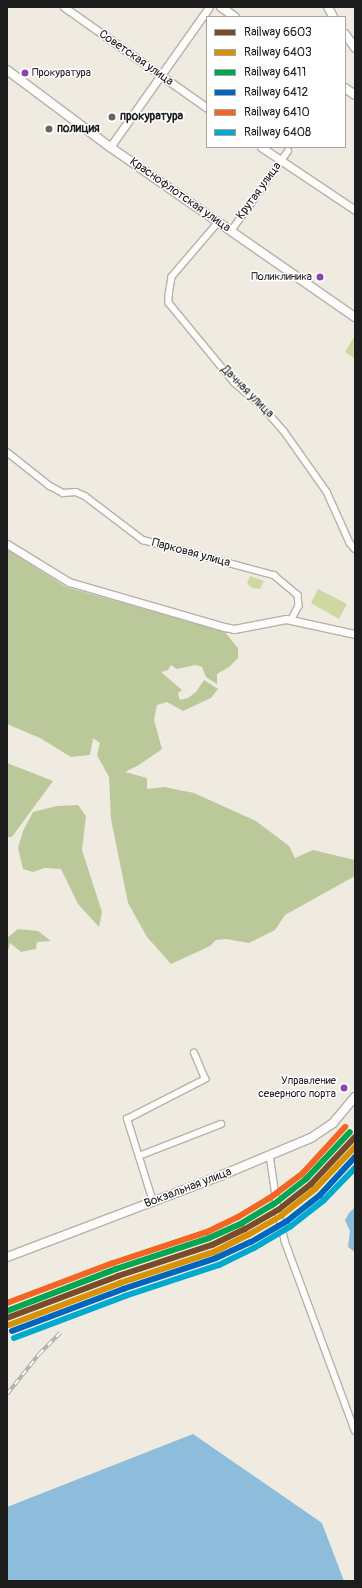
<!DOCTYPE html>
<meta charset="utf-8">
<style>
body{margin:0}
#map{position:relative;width:362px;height:1588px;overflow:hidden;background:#f0ebe1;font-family:Pangolin,sans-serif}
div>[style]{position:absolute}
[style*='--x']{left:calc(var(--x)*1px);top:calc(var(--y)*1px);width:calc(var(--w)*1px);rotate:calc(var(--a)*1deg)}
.green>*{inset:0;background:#ced8a1}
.forest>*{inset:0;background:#bac89a}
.water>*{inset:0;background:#8dbddb}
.pier>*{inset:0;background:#f0ebe1}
.roads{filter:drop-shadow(1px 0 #b5b2ac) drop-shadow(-1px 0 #b5b2ac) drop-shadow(0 1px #b5b2ac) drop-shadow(0 -1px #b5b2ac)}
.minor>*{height:5.5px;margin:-2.75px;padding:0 2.75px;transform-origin:2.75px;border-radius:2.75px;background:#fdfcfa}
.tertiary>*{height:7px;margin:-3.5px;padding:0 3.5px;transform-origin:3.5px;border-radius:3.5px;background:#fdfcfa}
.secondary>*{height:8px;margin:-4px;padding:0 4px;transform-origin:4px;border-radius:4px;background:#fdfcfa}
.primary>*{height:8px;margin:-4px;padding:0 4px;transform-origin:4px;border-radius:4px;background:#fdfcfa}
.rail>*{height:3.5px;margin-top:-1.75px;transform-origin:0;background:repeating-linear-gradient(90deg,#fff 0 6px,#afafad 0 12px);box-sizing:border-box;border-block:1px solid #afafad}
.rail-1>*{height:6px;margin:-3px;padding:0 3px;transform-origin:3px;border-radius:3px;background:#7a4b2a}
.rail-2>*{height:6px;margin:-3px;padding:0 3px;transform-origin:3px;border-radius:3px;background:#d69104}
.rail-3>*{height:6px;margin:-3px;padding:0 3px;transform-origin:3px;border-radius:3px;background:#00a651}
.rail-4>*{height:6px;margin:-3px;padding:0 3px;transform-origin:3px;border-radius:3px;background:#0065bd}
.rail-5>*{height:6px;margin:-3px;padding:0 3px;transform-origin:3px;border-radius:3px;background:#f26522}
.rail-6>*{height:6px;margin:-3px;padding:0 3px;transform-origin:3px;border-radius:3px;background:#00a9ce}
.dots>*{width:11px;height:11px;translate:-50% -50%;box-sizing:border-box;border:2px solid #fff;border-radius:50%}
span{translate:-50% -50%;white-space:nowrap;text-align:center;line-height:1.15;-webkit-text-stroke:3px #fff;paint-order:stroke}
.bus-label{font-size:11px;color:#1c1c1c}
.left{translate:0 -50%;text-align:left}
.right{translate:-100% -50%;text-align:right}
.street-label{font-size:12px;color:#1c1c1c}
.poi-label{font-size:12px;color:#1c1c1c;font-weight:700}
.frame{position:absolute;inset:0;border:8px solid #1c1c1c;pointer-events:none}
.legend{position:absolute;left:206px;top:16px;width:140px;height:132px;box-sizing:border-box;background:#fff;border:1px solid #a4a4a4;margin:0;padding:5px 7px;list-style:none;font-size:12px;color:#1c1c1c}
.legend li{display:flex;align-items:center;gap:8px;height:20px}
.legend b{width:20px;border:1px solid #a4a4a4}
</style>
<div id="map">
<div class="green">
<div style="clip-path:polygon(354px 337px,355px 338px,355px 359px,345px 352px)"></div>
<div style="clip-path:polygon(250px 576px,264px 581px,260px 589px,253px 588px,247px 584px)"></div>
<div style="clip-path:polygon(318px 589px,347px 604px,339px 619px,311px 603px)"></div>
</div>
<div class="forest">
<div style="clip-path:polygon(7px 549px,66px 587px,224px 631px,238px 648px,238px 658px,229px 667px,217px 674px,217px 684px,206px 677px,202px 667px,196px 665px,177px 669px,171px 665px,168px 670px,161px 672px,182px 690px,178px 693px,180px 700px,188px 698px,196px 692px,204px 680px,218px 689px,211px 698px,183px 711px,167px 702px,157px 705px,154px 720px,162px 749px,139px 765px,125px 772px,147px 778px,147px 789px,164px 787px,194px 793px,256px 821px,289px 846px,295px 858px,313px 850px,355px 860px,355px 876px,285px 915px,275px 930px,249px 943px,226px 939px,216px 940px,210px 946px,171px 964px,147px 937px,128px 903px,111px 819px,109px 777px,97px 755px,100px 743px,93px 738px,90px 755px,71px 757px,40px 738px,7px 724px)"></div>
<div style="clip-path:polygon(7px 763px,53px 781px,12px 837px,7px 837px)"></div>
<div style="clip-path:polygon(78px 805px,86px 816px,82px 850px,102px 912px,99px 927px,78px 904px,61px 869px,45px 868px,33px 872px,23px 869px,18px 848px,23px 831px,33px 812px,57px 806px)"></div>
<div style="clip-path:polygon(18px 929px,38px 931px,51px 941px,37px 942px,36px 949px,21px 952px,10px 943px,7px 954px,7px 938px)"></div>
</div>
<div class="water">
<div style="clip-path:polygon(355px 1207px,355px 1252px,348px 1247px,350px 1231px,345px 1220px,349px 1213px)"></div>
<div style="clip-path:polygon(193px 1434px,322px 1523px,344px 1581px,7px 1581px,7px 1507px)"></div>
</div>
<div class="pier">
<div style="clip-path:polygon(321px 1520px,324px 1522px,346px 1581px,345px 1581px)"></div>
</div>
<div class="roads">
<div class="minor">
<div style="--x:219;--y:222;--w:72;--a:130.5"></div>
<div style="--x:172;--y:277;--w:18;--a:99"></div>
<div style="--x:169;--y:295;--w:8;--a:90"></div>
<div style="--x:169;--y:303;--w:104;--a:50.5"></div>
<div style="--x:235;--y:383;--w:37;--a:41"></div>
<div style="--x:263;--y:407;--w:32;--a:49"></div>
<div style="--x:284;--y:431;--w:75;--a:54.8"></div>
<div style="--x:327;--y:492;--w:56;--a:65.7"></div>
<div style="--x:350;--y:543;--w:8;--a:50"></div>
<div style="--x:231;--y:231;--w:98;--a:-54.5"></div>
<div style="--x:7;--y:452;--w:55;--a:38.3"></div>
<div style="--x:50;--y:486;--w:15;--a:28"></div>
<div style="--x:63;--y:493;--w:13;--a:-4"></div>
<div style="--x:76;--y:492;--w:10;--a:24"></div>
<div style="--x:85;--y:496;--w:73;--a:37.2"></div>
<div style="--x:143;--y:540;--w:136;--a:15"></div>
<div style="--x:274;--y:575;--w:31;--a:40"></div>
<div style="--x:298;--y:595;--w:11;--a:85"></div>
<div style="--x:299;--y:606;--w:15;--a:118"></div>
<div style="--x:270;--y:1155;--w:56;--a:81.7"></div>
<div style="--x:278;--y:1210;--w:32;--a:77"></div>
<div style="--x:285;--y:1241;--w:202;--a:69.7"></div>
<div style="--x:139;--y:1156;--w:88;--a:-21.3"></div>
<div style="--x:153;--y:1202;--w:87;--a:-107.4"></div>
<div style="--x:127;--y:1119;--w:88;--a:-27.1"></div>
<div style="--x:205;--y:1079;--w:28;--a:-113"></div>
</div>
<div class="tertiary">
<div style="--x:64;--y:7;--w:175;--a:35.2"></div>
<div style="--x:110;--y:147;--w:171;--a:-54.7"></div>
<div style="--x:261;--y:147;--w:113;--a:33.8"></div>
<div style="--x:7;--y:544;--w:73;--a:31.5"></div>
<div style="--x:69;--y:582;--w:161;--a:16.2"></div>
<div style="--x:224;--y:627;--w:10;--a:11"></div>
<div style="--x:234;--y:629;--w:53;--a:-10.9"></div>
<div style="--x:286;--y:619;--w:71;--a:12.3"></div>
</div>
<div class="secondary">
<div style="--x:221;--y:7;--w:17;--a:36"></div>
<div style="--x:328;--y:7;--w:11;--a:63"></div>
<div style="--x:345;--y:34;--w:17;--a:54"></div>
<div style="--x:7;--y:70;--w:129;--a:36.8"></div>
<div style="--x:110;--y:147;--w:298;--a:34.8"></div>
<div style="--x:345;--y:88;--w:12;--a:35"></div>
</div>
<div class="primary">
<div style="--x:7;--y:1257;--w:228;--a:-20.8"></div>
<div style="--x:220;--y:1176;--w:99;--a:-22.7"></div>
<div style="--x:311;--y:1138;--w:27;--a:-34"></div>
<div style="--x:333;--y:1123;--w:34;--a:-50"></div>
</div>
</div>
<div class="rail">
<div style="--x:7;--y:1394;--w:51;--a:-51.3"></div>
<div style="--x:39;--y:1354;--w:30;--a:-45"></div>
</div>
<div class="rail-1">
<div style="--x:7;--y:1318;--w:119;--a:-20.7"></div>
<div style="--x:118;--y:1276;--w:99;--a:-18.3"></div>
<div style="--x:212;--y:1245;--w:37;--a:-26"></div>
<div style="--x:245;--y:1229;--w:38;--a:-30"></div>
<div style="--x:278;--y:1210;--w:42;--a:-38.2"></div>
<div style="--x:311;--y:1184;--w:64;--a:-46.9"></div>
</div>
<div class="rail-2">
<div style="--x:9;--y:1325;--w:119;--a:-20.7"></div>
<div style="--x:120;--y:1283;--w:99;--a:-18.3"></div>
<div style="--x:214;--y:1252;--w:38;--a:-27"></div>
<div style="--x:248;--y:1235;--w:39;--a:-30"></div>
<div style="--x:282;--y:1215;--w:42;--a:-38.2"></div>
<div style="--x:315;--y:1189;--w:58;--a:-46.4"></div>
</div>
<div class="rail-3">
<div style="--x:7;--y:1311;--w:117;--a:-21.1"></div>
<div style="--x:116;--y:1269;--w:98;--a:-18.4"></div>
<div style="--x:209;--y:1238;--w:36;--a:-24"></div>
<div style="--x:242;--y:1223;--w:37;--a:-31"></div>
<div style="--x:274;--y:1204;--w:41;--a:-38"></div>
<div style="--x:306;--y:1179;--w:64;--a:-46.9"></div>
</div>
<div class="rail-4">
<div style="--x:12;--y:1331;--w:119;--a:-20.7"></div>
<div style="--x:123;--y:1289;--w:98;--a:-18.4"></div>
<div style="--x:216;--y:1258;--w:38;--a:-25"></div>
<div style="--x:251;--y:1242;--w:42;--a:-30.3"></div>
<div style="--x:287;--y:1221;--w:42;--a:-38.2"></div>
<div style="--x:320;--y:1195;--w:52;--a:-47.4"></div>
</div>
<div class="rail-5">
<div style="--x:7;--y:1303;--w:113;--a:-20.7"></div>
<div style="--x:113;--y:1263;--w:99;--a:-18.3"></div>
<div style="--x:207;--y:1232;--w:34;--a:-26"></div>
<div style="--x:238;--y:1217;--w:37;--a:-31"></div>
<div style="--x:270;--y:1198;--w:40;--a:-37"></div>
<div style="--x:302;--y:1174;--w:64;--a:-47.5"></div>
</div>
<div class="rail-6">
<div style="--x:14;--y:1338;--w:119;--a:-20.7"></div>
<div style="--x:125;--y:1296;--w:99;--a:-18.3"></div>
<div style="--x:219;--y:1265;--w:39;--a:-26"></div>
<div style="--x:254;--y:1248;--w:43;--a:-30.7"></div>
<div style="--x:291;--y:1226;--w:42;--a:-38.2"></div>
<div style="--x:324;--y:1200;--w:45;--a:-45.9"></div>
</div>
<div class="dots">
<div style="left:25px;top:73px;background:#8e44ad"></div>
<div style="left:112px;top:117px;background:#666461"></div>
<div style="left:49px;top:129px;background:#666461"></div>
<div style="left:320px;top:277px;background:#8e44ad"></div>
<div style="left:344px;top:1088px;background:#8e44ad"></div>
</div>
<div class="bus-label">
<span class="left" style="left:32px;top:73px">Прокуратура</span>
<span class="right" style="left:312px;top:277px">Поликлиника</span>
<span class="right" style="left:336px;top:1088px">Управление<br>северного порта</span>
</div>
<div class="street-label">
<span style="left:136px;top:58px;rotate:35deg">Советская улица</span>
<span style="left:259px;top:191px;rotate:-54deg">Крутая улица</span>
<span style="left:180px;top:195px;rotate:35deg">Краснофлотская улица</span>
<span style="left:247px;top:392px;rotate:45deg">Дачная улица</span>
<span style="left:191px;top:553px;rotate:15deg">Парковая улица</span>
<span style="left:188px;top:1188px;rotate:-21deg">Вокзальная улица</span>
</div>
<div class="poi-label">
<span class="left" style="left:120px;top:117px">прокуратура</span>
<span class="left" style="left:57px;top:129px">полиция</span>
</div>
<div class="frame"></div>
<ul class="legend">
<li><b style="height:5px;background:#7a4b2a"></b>Railway 6603</li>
<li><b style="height:5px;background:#d69104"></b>Railway 6403</li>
<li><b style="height:5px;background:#00a651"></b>Railway 6411</li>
<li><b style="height:5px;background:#0065bd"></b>Railway 6412</li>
<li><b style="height:5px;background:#f26522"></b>Railway 6410</li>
<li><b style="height:5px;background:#00a9ce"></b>Railway 6408</li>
</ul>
</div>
